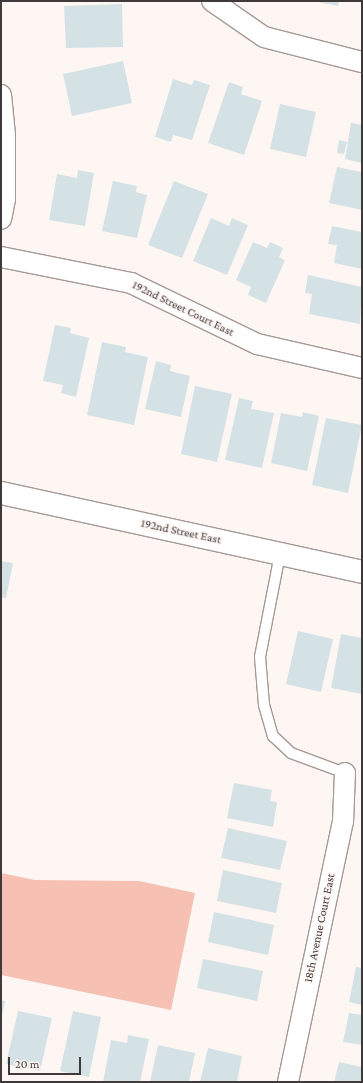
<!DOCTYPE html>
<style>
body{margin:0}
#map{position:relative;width:363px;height:1083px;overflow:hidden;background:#fef6f3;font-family:"Crimson Pro",serif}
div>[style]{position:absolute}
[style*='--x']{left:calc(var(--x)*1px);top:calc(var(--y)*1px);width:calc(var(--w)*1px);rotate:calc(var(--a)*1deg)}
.green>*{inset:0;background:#f6c1b3}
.building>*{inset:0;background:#d4e2e5}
.roads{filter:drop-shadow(1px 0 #a69996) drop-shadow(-1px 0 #a69996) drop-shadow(0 1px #a69996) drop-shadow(0 -1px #a69996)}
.service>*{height:10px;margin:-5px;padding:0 5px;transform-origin:5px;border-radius:5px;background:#fff}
.minor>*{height:20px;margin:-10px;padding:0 10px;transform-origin:10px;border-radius:10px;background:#fff}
.tertiary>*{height:22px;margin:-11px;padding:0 11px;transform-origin:11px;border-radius:11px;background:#fff}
span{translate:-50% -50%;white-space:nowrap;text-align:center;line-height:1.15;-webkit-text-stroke:3.5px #fef6f3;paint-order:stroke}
.street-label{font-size:12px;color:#3f3a39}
.frame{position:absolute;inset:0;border:2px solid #3f3a39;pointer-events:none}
.scale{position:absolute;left:8px;top:1057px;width:73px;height:18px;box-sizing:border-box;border:2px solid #3f3a39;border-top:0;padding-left:5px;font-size:12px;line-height:14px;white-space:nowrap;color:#3f3a39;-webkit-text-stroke:3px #fef6f3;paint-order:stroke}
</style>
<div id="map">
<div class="green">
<div style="clip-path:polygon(1px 873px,35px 880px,139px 881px,195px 893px,171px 1010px,1px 975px)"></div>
</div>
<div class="building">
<div style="clip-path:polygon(313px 1px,339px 1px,338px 6px)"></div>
<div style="clip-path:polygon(122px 4px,123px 47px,66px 48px,64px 6px)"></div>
<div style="clip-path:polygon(123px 61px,132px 103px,72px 116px,63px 74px)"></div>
<div style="clip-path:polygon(173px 79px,192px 85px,194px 80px,210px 85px,192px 140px,173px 135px,171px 142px,155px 137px)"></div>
<div style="clip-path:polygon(229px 82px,243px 87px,241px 94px,262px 101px,244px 155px,208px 143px)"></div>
<div style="clip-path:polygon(280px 104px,316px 112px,306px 157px,270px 149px)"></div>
<div style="clip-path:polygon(351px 123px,362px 125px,362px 163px,345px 159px)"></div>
<div style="clip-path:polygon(339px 140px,347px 142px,344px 154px,337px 153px)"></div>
<div style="clip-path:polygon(337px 167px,362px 172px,362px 210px,329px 203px)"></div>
<div style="clip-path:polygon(78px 170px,94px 173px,85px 226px,49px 220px,57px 174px,77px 178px)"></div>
<div style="clip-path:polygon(113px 181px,137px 186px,136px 192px,147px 195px,137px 238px,102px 231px)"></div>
<div style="clip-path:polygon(174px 181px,208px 194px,182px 258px,148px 245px)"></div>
<div style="clip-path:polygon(211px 218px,229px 226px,232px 218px,248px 225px,227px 275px,193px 261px)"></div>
<div style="clip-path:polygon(332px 226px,362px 232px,362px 269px,334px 263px,337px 245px,328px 244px)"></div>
<div style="clip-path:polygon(253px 242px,267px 248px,270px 242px,283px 248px,279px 257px,285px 260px,266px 303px,248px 295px,251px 287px,236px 280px)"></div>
<div style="clip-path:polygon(308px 275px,362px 287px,360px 324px,309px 314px,312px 294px,305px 293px)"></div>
<div style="clip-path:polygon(55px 325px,71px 328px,70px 333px,89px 338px,76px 397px,61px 393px,63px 385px,43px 381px)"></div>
<div style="clip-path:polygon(102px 342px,126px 347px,125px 352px,148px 357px,134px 425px,87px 415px)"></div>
<div style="clip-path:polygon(156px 361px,171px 365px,170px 371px,190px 376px,181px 417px,145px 409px)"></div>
<div style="clip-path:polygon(195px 386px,232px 394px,217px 462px,181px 454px)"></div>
<div style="clip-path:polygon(239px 398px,253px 401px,251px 409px,274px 413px,262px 468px,225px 460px)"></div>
<div style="clip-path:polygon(303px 412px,319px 416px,307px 471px,271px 463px,281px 413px,302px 417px)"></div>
<div style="clip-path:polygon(326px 418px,362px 425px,348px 493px,312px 485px)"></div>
<div style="clip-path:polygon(1px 561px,13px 563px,6px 598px,1px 597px)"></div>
<div style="clip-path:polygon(298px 631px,333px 639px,321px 692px,286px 684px)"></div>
<div style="clip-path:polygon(341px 634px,362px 638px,362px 694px,331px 688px)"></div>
<div style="clip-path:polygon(234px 783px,272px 790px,270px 801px,277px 802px,273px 827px,227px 818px)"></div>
<div style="clip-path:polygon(228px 828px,287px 841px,280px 870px,221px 858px)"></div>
<div style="clip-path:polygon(223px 870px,282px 883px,276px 913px,217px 901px)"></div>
<div style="clip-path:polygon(214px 912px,274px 925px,268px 955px,208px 942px)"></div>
<div style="clip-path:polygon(203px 959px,263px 971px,257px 1001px,197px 988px)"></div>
<div style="clip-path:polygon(356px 967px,362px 968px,362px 1005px,349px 1002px)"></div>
<div style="clip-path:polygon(1px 1000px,5px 1001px,2px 1016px,1px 1016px)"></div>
<div style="clip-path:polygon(18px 1011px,52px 1018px,40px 1071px,6px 1064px)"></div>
<div style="clip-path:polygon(73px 1011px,101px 1017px,89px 1077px,60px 1071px)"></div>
<div style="clip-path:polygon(349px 1013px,362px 1015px,362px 1045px,343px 1042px)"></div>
<div style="clip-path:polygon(128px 1035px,149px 1039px,140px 1082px,103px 1082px,111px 1040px,127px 1043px)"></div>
<div style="clip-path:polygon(158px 1045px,195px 1053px,189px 1082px,150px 1082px)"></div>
<div style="clip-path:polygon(208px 1048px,242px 1056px,237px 1082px,200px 1082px)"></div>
<div style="clip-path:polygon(339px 1062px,362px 1067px,362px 1082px,334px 1082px)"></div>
</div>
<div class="roads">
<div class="service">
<div style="--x:280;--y:554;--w:105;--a:101"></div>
<div style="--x:260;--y:657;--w:48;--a:85.2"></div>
<div style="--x:264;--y:705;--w:32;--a:74"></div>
<div style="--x:273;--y:736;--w:25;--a:43"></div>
<div style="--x:291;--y:753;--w:58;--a:20.3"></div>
</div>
<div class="minor">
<div style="--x:212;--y:1;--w:63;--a:34.7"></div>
<div style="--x:264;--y:37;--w:101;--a:14.3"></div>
<div style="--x:1;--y:95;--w:40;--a:84.3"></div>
<div style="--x:5;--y:135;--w:64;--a:90"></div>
<div style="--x:5;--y:199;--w:20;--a:101"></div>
<div style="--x:1;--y:257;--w:133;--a:11.3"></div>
<div style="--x:131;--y:283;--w:140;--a:25.8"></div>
<div style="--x:257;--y:344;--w:108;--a:12.9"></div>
<div style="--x:288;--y:1082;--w:266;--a:-78.1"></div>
<div style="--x:343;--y:822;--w:49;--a:-87.7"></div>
</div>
<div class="tertiary">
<div style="--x:1;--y:493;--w:370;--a:12.3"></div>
</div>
</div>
<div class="street-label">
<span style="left:183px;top:309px;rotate:26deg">192nd Street Court East</span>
<span style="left:181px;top:532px;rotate:12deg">192nd Street East</span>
<span style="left:320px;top:928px;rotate:-78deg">18th Avenue Court East</span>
</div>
<div class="frame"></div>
<div class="scale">20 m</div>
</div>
